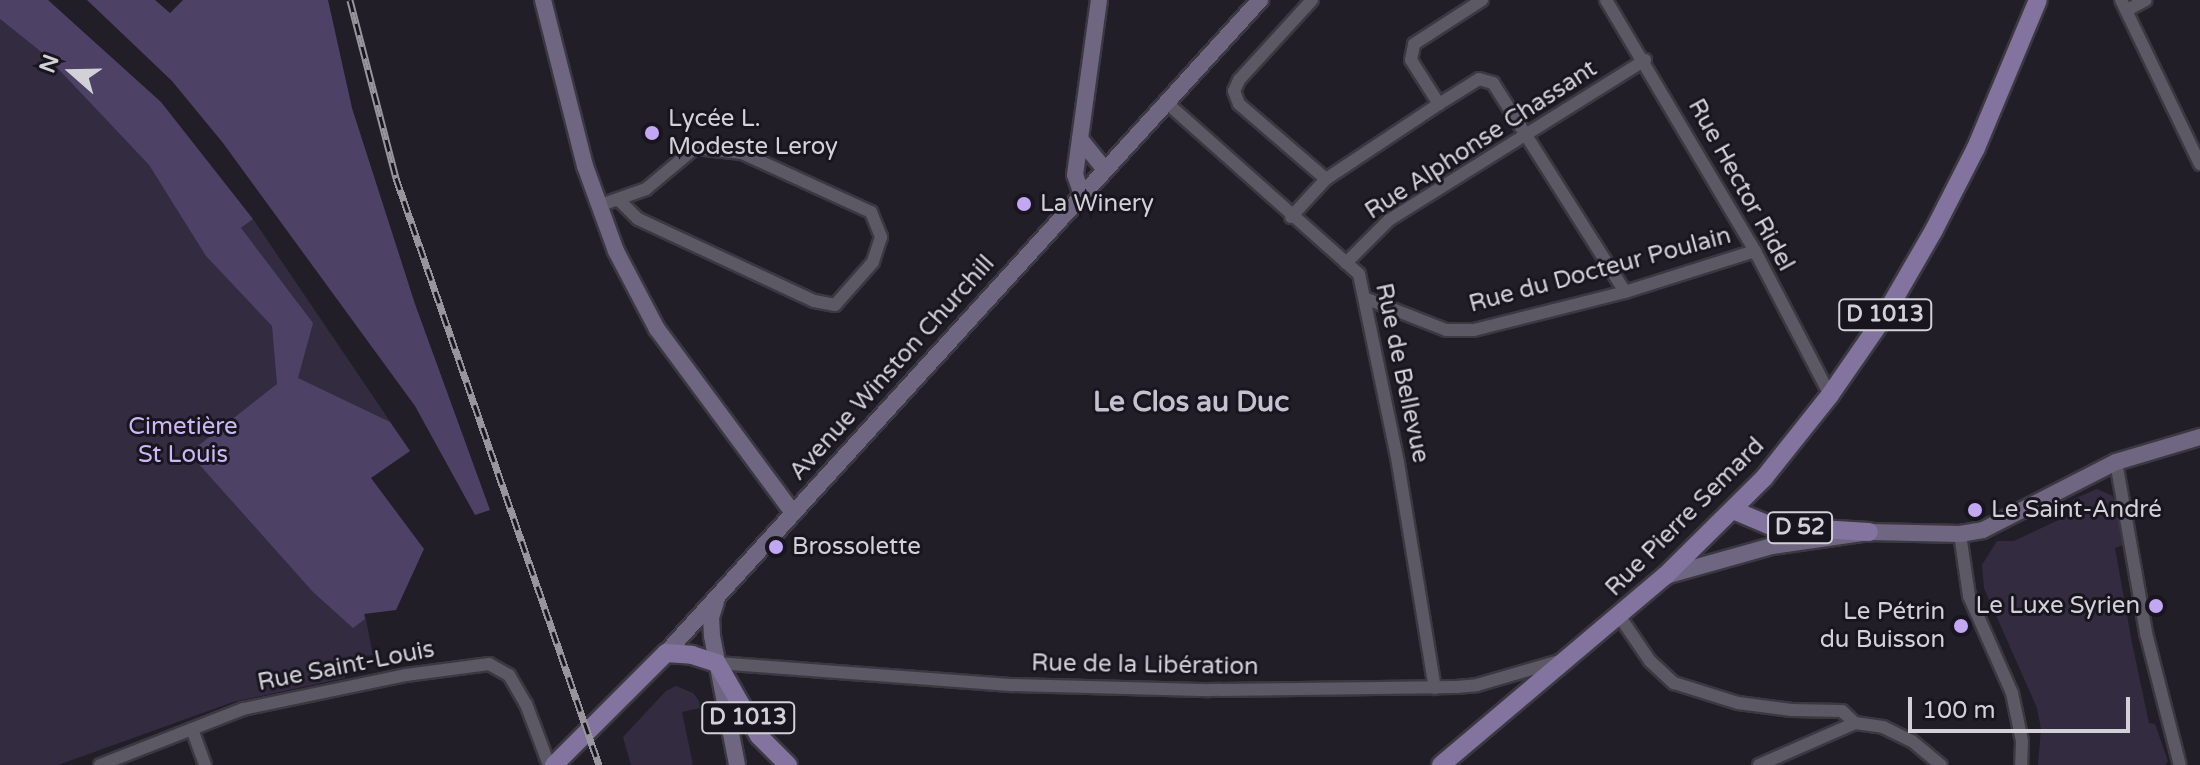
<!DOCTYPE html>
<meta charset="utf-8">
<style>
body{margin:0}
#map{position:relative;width:2200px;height:765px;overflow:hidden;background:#211e28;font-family:"Varela Round",sans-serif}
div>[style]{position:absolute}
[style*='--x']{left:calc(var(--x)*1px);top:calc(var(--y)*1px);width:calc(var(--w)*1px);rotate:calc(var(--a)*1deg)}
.green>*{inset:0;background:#332c41}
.forest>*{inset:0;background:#4d4165}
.roads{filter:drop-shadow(2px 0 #3b3841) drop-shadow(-2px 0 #3b3841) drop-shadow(0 2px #3b3841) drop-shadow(0 -2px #3b3841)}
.street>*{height:12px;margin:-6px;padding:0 6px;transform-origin:6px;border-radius:6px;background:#5c5864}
.secondary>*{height:16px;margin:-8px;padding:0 8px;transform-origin:8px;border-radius:8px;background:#6f6681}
.primary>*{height:18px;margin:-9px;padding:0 9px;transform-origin:9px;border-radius:9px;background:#82749e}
.rail>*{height:7px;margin-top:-3.5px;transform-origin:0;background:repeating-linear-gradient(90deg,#18151f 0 12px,#98959d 0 24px);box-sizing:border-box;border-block:2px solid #98959d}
.dots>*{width:22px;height:22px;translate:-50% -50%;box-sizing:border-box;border:4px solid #18151f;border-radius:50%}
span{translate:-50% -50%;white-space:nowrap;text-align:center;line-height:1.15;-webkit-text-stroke:6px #18151f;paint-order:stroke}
.shield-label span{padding:2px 6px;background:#18151f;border:2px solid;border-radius:6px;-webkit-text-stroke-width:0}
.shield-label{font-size:22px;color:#d3d1d8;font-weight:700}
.poi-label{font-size:24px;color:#d3d1d8}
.left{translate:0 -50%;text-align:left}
.right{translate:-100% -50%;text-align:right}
.street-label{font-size:24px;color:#d3d1d8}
.park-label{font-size:24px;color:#ccb7f7}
.quarter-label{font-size:28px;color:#c5c1cf;font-weight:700}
.north{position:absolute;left:32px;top:32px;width:80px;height:80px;-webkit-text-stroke:6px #18151f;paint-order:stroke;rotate:290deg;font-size:22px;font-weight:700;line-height:32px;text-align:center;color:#d3d1d8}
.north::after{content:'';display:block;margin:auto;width:28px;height:36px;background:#d3d1d8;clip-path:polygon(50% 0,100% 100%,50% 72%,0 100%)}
.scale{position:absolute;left:1908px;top:697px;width:222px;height:36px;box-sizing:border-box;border:4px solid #d3d1d8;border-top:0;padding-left:10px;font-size:24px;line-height:28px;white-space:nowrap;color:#d3d1d8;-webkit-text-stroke:6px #18151f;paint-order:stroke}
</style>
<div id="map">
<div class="green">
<div style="clip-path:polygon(0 19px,45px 55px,149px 165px,206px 255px,253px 219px,410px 451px,360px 485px,359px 585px,373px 655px,342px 659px,345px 678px,233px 702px,58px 765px,0 765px)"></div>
<div style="clip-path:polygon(2097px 489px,2113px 496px,2116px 507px,2123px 545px,2115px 548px,2132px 643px,2149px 723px,2155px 724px,2168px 761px,2165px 765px,2038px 765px,2041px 729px,2037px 708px,1984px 588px,1982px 565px,1997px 541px,2014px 541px,2067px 516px,2074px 499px)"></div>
<div style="clip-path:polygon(676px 686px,693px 693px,699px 701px,700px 708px,682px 712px,693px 765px,631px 765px,623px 737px,666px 691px)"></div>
</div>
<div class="forest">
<div style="clip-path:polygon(0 0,48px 0,161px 102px,253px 219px,241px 228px,313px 323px,298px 378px,390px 422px,410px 451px,371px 478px,424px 549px,396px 610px,364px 614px,365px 619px,353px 628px,313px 592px,189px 453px,277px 384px,272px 326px,206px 256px,149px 165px,45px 55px,0 19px)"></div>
<div style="clip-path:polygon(87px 0,155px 0,170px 13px,183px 0,328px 0,352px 108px,415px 304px,490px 510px,475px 515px,415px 406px,223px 143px,172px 81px)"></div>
</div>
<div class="roads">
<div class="street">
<div style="--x:1312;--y:0;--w:108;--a:132.4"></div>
<div style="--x:1239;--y:80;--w:12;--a:114"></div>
<div style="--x:1234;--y:91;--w:14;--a:69"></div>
<div style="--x:1239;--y:104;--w:115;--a:40.8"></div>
<div style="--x:1606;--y:0;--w:292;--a:59.3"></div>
<div style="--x:1755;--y:251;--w:162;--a:62.5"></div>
<div style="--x:2121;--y:0;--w:182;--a:64.3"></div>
<div style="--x:2127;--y:10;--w:21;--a:-28"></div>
<div style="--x:1167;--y:103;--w:257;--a:41.7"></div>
<div style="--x:1359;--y:274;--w:193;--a:78.3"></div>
<div style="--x:1398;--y:463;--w:228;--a:80.7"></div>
<div style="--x:1439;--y:104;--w:47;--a:-32"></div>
<div style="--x:1479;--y:79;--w:15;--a:16"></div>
<div style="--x:1493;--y:83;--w:247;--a:57.7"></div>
<div style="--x:598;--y:206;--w:51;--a:-19.5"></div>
<div style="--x:646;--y:189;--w:64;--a:-39.9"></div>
<div style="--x:695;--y:148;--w:47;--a:6.1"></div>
<div style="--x:742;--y:153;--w:142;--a:24.6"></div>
<div style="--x:871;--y:212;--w:27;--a:68"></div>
<div style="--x:881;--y:237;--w:26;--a:108"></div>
<div style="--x:873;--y:262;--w:57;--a:131.5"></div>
<div style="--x:835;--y:305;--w:21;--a:-169"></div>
<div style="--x:814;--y:301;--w:194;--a:-155"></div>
<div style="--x:638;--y:219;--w:27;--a:-135"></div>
<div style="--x:1291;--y:217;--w:52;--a:-47.4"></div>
<div style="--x:1326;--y:179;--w:136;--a:-33.6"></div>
<div style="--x:1439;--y:104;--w:52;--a:-122.5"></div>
<div style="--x:1411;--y:60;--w:16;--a:-79"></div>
<div style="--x:1414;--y:44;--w:81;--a:-32.9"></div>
<div style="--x:1346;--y:263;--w:61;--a:-45"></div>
<div style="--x:1389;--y:220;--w:302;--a:-32"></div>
<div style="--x:1367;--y:299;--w:85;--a:21.4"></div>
<div style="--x:1446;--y:330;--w:28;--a:0"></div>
<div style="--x:1474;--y:330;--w:156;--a:-14.1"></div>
<div style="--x:1625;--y:292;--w:136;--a:-17.5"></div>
<div style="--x:2116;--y:462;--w:174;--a:80"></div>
<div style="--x:2146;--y:633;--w:136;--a:75.6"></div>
<div style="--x:1960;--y:534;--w:63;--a:81.7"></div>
<div style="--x:1969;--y:596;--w:106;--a:66.1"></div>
<div style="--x:2012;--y:693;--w:49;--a:78.2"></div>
<div style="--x:2022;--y:741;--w:24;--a:92"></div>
<div style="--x:1620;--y:617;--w:53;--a:55.7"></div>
<div style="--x:1650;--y:661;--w:33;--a:43"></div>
<div style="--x:1674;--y:683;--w:67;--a:17.4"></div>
<div style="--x:1738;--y:703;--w:54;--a:7.4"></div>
<div style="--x:1792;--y:710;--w:50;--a:1.1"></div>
<div style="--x:1842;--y:711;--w:18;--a:43"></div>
<div style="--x:717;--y:663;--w:297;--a:4.3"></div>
<div style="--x:1013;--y:685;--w:197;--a:1.5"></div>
<div style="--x:1210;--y:690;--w:246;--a:-0.7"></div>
<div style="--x:1456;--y:687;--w:21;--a:-5"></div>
<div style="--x:1477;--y:685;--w:85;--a:-16.3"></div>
<div style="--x:192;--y:729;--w:38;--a:70"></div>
<div style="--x:100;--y:765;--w:154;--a:-21.4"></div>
<div style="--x:243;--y:709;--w:167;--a:-11.8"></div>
<div style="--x:406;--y:675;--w:84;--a:-7.5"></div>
<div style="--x:489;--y:664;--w:23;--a:29"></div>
<div style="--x:509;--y:675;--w:34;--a:60"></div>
<div style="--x:526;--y:704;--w:65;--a:69.3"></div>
<div style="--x:1759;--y:765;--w:105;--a:-23.6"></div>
<div style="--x:1855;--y:723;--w:28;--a:8"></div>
<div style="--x:1883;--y:727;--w:32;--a:26"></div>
<div style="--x:1912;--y:741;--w:38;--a:40"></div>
</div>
<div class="secondary">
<div style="--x:543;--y:0;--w:171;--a:75.8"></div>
<div style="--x:585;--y:166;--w:90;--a:70"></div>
<div style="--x:616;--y:251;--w:88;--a:62.3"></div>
<div style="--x:657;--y:329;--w:229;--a:53.5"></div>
<div style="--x:1080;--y:139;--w:40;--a:51"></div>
<div style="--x:1082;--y:195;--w:21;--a:-109"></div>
<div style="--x:1075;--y:175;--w:177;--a:-82.2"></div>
<div style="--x:1665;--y:576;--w:111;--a:-15.7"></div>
<div style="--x:1772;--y:546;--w:98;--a:-8.2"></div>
<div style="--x:1869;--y:532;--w:91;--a:1.3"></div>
<div style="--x:1960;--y:534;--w:23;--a:-10"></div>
<div style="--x:1983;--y:530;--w:149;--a:-27.1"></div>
<div style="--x:2116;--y:462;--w:88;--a:-16.6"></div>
<div style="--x:716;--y:602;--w:16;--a:108"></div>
<div style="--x:711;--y:617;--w:19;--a:87"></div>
<div style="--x:712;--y:636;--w:131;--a:79"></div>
<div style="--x:666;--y:653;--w:883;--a:-47.71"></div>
</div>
<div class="primary">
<div style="--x:1733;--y:510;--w:41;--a:22.8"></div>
<div style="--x:1771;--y:526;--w:98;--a:3.5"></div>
<div style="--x:554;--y:765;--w:158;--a:-45"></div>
<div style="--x:666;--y:653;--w:26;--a:4"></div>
<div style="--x:692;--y:655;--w:26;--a:18"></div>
<div style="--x:717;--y:663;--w:84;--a:60.1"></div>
<div style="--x:759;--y:736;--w:41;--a:45"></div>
<div style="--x:1441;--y:765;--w:293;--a:-40.2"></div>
<div style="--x:1665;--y:576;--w:139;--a:-44.7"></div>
<div style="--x:1764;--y:478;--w:106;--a:-51.5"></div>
<div style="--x:1830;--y:395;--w:91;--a:-55.3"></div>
<div style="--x:1882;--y:320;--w:104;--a:-60"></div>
<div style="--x:1934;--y:230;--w:92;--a:-62.9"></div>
<div style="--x:1976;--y:148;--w:160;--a:-67.3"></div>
</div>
</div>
<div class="rail">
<div style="--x:350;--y:0;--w:184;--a:75.5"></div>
<div style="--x:396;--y:178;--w:621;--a:70.92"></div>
</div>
<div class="dots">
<div style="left:652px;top:133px;background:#c2a8f3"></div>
<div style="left:1024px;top:204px;background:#c2a8f3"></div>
<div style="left:1975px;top:510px;background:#c2a8f3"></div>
<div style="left:776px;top:547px;background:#c2a8f3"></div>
<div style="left:2156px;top:606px;background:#c2a8f3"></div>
<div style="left:1961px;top:626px;background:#c2a8f3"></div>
</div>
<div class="shield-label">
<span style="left:1885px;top:315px">D 1013</span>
<span style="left:1800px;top:528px">D 52</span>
<span style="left:748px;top:718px">D 1013</span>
</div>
<div class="poi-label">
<span class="left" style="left:668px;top:133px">Lycée L.<br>Modeste Leroy</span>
<span class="left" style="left:1040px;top:204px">La Winery</span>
<span class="left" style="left:1991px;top:510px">Le Saint-André</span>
<span class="left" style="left:792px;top:547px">Brossolette</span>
<span class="right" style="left:2140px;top:606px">Le Luxe Syrien</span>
<span class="right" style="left:1945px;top:626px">Le Pétrin<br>du Buisson</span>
</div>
<div class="street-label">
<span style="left:1481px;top:140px;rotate:-33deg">Rue Alphonse Chassant</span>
<span style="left:1741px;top:185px;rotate:61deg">Rue Hector Ridel</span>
<span style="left:1600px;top:270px;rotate:-15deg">Rue du Docteur Poulain</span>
<span style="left:892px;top:368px;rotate:-48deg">Avenue Winston Churchill</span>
<span style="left:1402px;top:373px;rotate:78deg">Rue de Bellevue</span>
<span style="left:1685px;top:517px;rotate:-45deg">Rue Pierre Semard</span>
<span style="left:1145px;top:665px;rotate:1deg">Rue de la Libération</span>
<span style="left:346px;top:666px;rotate:-11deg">Rue Saint-Louis</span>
</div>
<div class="park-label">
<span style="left:183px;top:441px">Cimetière<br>St Louis</span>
</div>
<div class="quarter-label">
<span style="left:1191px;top:402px">Le Clos au Duc</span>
</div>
<div class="north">N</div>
<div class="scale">100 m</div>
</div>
